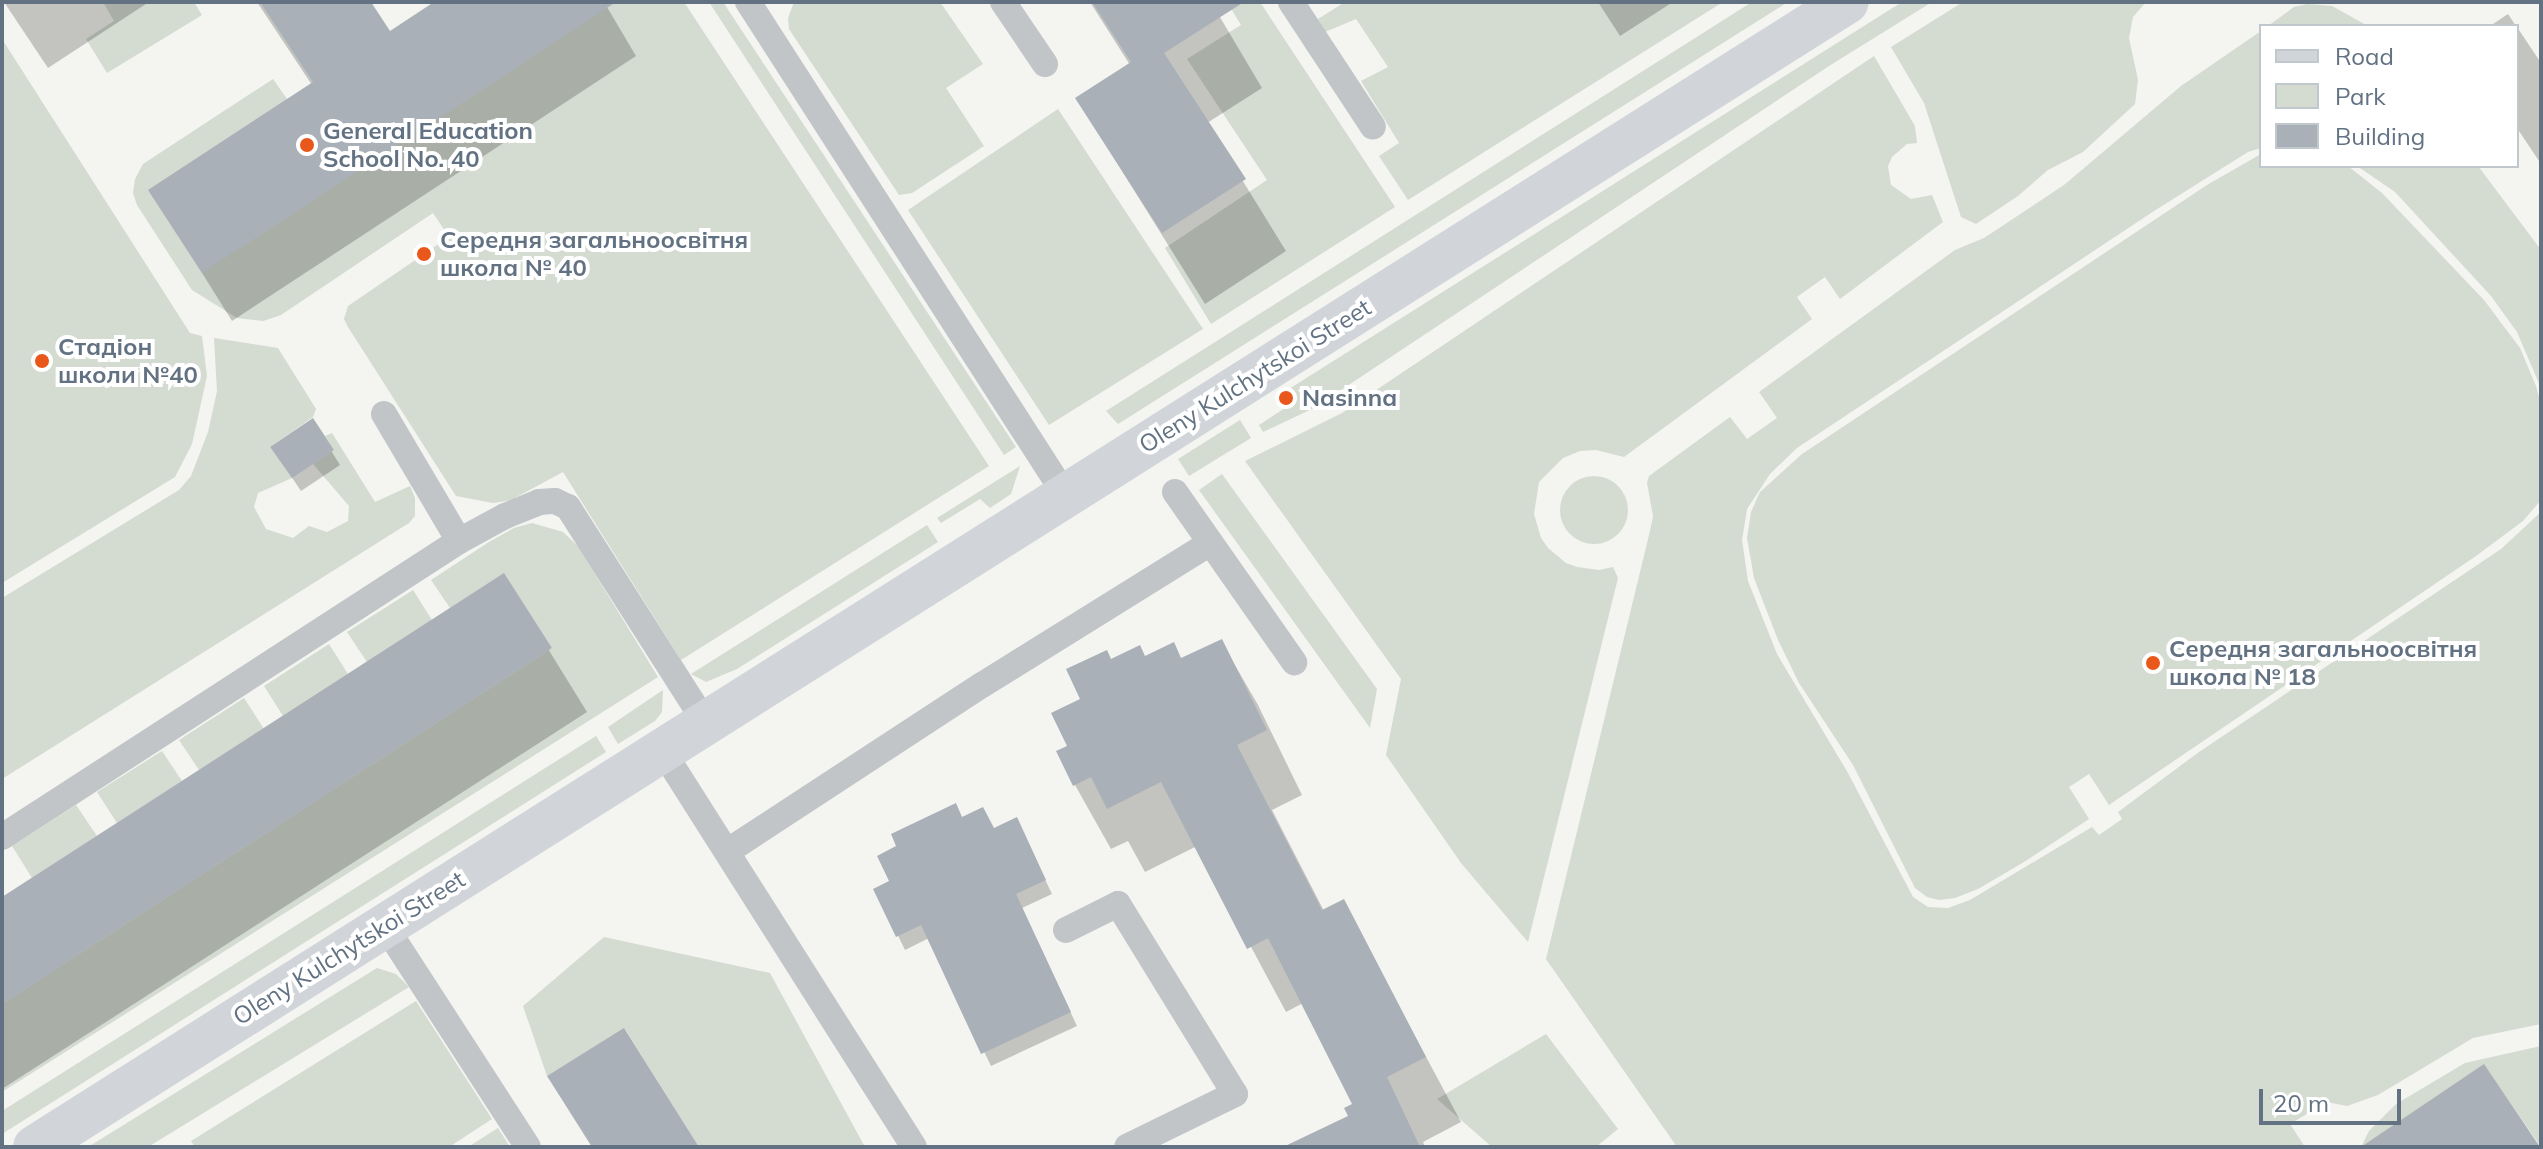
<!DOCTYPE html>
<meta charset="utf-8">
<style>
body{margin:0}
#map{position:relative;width:2543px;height:1149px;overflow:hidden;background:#f4f4f0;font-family:Mulish,sans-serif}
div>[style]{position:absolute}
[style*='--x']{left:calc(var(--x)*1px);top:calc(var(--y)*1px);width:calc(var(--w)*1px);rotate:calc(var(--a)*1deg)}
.green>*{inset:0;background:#d4dbd1}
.round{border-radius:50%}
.shadow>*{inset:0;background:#0003}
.building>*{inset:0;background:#a9b0b7}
.lane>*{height:26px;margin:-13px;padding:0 13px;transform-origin:13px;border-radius:13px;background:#c1c5c8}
.secondary>*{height:44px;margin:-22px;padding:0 22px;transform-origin:22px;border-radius:22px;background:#d1d5da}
.dots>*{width:22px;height:22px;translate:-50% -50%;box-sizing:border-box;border:4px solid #fff;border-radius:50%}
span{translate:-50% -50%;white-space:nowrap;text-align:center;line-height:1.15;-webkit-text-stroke:8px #fff;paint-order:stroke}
.poi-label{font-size:24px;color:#627282;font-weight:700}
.left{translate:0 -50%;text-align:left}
.street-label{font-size:24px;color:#627282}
.frame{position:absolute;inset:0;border:4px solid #627282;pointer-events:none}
.legend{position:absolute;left:2259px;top:24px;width:260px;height:144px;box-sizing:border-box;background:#fff;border:2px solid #c0c7cd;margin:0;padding:10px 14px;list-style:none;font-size:24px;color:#627282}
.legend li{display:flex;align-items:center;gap:16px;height:40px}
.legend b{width:40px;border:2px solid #c0c7cd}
.scale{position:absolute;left:2259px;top:1089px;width:142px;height:36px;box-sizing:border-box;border:4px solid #627282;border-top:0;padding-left:10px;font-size:24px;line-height:28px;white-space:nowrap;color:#627282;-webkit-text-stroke:6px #fff;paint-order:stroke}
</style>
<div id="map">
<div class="green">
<div style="clip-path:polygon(103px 2px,194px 2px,202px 15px,107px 73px,86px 39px,114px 21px)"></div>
<div style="clip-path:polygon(607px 2px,684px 2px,989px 466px,681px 660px,563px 472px,511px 500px,493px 503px,456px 496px,348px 327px,344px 319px,348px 306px,449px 237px,433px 213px,281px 315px,263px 321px,237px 318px,192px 290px,137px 205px,133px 193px,135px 179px,143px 164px,273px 79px,287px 99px)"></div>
<div style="clip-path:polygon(709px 2px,723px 2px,1016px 447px,1004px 455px)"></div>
<div style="clip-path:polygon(794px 2px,940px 2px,983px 64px,946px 88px,984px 146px,912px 193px,899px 195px,789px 29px,788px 18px)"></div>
<div style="clip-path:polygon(1227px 2px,1260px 2px,1395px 207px,1211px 324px,1165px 248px,1267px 180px,1187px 59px,1241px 25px)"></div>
<div style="clip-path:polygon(1345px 2px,1723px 2px,1408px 200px,1379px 156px,1399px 143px,1361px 81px,1388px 67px,1356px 19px,1325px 32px,1318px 19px)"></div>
<div style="clip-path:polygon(1752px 2px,1788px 2px,1118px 424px,1106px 411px)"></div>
<div style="clip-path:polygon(1902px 2px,1932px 2px,1829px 66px,1314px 408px,1263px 432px,1259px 425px,1297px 400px,1289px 389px)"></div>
<div style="clip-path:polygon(1963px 2px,2146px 2px,2133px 17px,2129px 38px,2138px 80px,2135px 104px,2083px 152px,2048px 170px,2018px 196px,1976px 224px,1961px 217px,1924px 103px,1891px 47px)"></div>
<div style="clip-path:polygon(2307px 4px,2332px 6px,2368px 26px,2268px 26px,2294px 7px)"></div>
<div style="clip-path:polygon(2261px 31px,2261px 148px,2248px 152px,2154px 211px,1797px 448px,1770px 474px,1747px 509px,1742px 540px,1748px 581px,1777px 654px,1848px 773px,1913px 897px,1928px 907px,1948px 908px,1970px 900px,2092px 827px,2099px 835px,2112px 826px,2122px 819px,2118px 812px,2199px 752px,2501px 549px,2541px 512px,2541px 1024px,2473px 1038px,2378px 1095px,2347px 1106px,2327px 1102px,2290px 1124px,2305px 1147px,1677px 1147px,1546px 959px,1650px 531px,1653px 516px,1647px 483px,1649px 476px,1730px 417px,1747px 439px,1777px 418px,1759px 392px,1955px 250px,1984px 238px,2064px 185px,2181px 86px)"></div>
<div style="clip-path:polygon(2px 39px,190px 333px,202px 336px,207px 376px,192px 444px,175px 477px,2px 583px)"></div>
<div style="clip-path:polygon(1874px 56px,1915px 126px,1917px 143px,1907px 144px,1892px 157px,1888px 166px,1891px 185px,1911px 199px,1932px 195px,1943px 222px,1840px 299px,1825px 277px,1797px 297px,1812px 319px,1624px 457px,1596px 450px,1580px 451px,1563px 458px,1539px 482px,1534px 514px,1541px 538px,1548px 548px,1566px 563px,1577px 567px,1599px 570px,1613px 567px,1618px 578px,1528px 942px,1461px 863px,1386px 755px,1401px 679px,1245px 461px,1342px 413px)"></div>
<div style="clip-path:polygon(1058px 109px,1203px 329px,1049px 425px,908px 210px)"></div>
<div style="clip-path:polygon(2261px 154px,2261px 166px,2348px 166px,2382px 193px,2484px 300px,2520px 348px,2536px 386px,2541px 405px,2541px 500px,2523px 521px,2476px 556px,2109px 805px,2089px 774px,2069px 787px,2089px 819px,2024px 862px,1978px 889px,1955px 898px,1939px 900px,1927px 897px,1915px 888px,1853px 765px,1799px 683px,1778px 640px,1754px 578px,1747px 538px,1751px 512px,1760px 492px,1802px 454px,2207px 185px)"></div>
<div style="clip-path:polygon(2357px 166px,2478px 166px,2541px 250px,2541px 388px,2517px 332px,2491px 296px,2395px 192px)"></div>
<div style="clip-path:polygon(214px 338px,278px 348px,316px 409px,313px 417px,270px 447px,292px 478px,258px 493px,254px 507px,266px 529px,293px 538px,309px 526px,327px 532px,348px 521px,349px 506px,313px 464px,334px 450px,325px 436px,332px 433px,375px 502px,410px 486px,415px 498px,415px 516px,409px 523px,2px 779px,2px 598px,179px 490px,191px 476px,208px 432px,217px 391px)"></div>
<div style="clip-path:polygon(1240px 420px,1251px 438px,1189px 476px,1178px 459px)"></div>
<div style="clip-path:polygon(1020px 466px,1011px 494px,990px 508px,980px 499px,941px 523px,937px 518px)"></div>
<div style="clip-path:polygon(1222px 474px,1377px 689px,1370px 728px,1199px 490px)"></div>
<div class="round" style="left:1560px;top:476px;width:68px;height:68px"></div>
<div style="clip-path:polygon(532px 523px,563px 532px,578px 546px,658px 677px,2px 1092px,2px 1004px,552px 648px,504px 574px,450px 608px,431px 580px,489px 542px,514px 528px)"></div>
<div style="clip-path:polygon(927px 525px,938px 542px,737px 669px,706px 682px,691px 674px)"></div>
<div style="clip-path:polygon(413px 590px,432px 620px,367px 662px,347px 632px)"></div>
<div style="clip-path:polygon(329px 644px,348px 674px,283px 716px,264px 686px)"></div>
<div style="clip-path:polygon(663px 690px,662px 712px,655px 721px,618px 744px,608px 727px)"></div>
<div style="clip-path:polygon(244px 698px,264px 729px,199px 770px,179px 740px)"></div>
<div style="clip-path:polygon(596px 736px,606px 752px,2px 1134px,2px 1111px)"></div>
<div style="clip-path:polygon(162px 751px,182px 781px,117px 823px,97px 792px)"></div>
<div style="clip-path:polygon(76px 805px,97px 836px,32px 878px,12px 846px)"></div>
<div style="clip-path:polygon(604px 937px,770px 973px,865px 1147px,699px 1147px,625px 1029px,547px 1076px,523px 1006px)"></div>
<div style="clip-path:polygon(377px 968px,396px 974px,409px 987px,148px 1147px,88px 1147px)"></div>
<div style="clip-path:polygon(416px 1001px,492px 1119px,449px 1147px,195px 1147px,191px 1141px)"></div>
<div style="clip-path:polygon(1546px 1034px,1618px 1129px,1596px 1147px,1492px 1147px,1437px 1099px)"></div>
<div style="clip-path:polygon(2541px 1046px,2541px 1147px,2484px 1065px,2374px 1147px,2361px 1147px,2369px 1131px,2396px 1104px,2465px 1063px)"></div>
<div style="clip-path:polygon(498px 1128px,510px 1147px,468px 1147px)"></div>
</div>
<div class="shadow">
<div style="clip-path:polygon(4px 2px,149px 2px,48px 68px)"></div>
<div style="clip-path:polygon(257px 2px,368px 2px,389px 34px,438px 2px,604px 2px,636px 56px,232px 321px,151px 191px,312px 85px)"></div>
<div style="clip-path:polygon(1090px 2px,1211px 2px,1262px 88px,1207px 123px,1286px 251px,1205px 304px,1077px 99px,1130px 65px)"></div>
<div style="clip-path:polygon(1598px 2px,1673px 2px,1620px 36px)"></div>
<div style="clip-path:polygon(2508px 14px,2516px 26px,2490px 26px)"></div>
<div style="clip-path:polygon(2517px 27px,2541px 63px,2541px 164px,2517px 128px)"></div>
<div style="clip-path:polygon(312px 420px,340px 465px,301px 491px,272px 448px)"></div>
<div style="clip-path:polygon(503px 576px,587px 712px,2px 1089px,2px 899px)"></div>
<div style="clip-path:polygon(1221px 641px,1258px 705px,1302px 795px,1272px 810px,1324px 911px,1343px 902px,1461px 1122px,1423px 1142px,1425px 1147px,1314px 1147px,1350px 1117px,1355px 1105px,1303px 1003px,1286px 1012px,1197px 846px,1145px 872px,1128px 841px,1111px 849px,1075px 785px,1070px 747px,1083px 700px,1111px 661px,1182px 660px)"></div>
<div style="clip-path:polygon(962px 819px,994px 830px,1023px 833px,1052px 894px,1022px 908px,1077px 1026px,991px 1066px,929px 938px,905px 950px,876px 890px,892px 882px)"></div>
</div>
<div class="building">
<div style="clip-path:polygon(260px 2px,371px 2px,390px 31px,434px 2px,616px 2px,202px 273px,148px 190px,313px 82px)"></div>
<div style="clip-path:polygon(1092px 2px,1244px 2px,1164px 53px,1246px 179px,1162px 233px,1075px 98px,1131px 62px)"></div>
<div style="clip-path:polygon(313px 418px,334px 450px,292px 478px,270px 447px)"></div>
<div style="clip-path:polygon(504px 573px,552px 648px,2px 1004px,2px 897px)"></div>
<div style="clip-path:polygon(1222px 639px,1267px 730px,1237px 745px,1322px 910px,1344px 899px,1426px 1057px,1387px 1077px,1420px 1147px,1283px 1147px,1348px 1116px,1344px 1108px,1352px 1104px,1268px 938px,1247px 949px,1161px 782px,1107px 809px,1091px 777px,1073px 786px,1056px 751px,1067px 746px,1051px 713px,1080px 699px,1066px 669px,1107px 650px,1111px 659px,1140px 645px,1145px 656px,1174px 642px,1181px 658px)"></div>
<div style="clip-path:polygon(956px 803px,962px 817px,983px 807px,994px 828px,1017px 817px,1046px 880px,1016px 894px,1071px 1012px,981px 1054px,921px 925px,896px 937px,873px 889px,889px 881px,877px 856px,896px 846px,891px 834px)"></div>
<div style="clip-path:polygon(624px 1028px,699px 1147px,592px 1147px,547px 1076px)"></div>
<div style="clip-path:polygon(2484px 1064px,2540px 1147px,2361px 1147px)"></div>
</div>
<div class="lane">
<div style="--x:748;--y:2;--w:588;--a:57.23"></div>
<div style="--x:1003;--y:2;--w:75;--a:55.9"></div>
<div style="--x:1291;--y:2;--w:149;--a:56.7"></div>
<div style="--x:384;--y:414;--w:147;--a:59.4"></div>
<div style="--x:459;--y:541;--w:52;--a:-28.5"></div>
<div style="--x:505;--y:516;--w:37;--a:-22"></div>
<div style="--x:539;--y:502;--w:16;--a:-4"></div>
<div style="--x:555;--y:501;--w:14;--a:25"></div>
<div style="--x:568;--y:507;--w:255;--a:57.5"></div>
<div style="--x:1175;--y:492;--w:208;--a:55"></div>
<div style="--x:662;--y:750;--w:470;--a:57.6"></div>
<div style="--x:2;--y:837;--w:544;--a:-32.93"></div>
<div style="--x:728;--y:851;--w:303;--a:-33.2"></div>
<div style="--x:982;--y:685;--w:269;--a:-31.9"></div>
<div style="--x:385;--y:926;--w:263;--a:57.1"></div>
<div style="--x:1066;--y:930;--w:58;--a:-26.6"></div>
<div style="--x:1118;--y:904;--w:223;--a:58.4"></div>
<div style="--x:1235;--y:1094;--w:120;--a:153.9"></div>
</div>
<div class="secondary">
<div style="--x:35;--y:1147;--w:2143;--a:-32.29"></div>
</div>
<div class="dots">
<div style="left:307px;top:145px;background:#ea571a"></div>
<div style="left:424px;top:254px;background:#ea571a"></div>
<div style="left:42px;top:361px;background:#ea571a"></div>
<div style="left:1286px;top:398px;background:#ea571a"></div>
<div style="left:2153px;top:663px;background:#ea571a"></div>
</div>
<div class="poi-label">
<span class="left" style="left:323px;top:145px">General Education<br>School No. 40</span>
<span class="left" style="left:440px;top:254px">Середня загальноосвітня<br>школа № 40</span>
<span class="left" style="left:58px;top:361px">Стадіон<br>школи №40</span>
<span class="left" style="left:1302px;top:398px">Nasinna</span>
<span class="left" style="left:2169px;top:663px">Середня загальноосвітня<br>школа № 18</span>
</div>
<div class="street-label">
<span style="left:1255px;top:376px;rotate:-32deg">Oleny Kulchytskoi Street</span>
<span style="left:349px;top:948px;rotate:-32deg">Oleny Kulchytskoi Street</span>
</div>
<div class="frame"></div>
<ul class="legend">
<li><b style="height:10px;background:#d1d5da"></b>Road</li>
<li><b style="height:22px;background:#d4dbd1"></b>Park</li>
<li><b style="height:22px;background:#a9b0b7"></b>Building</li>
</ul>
<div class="scale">20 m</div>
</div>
